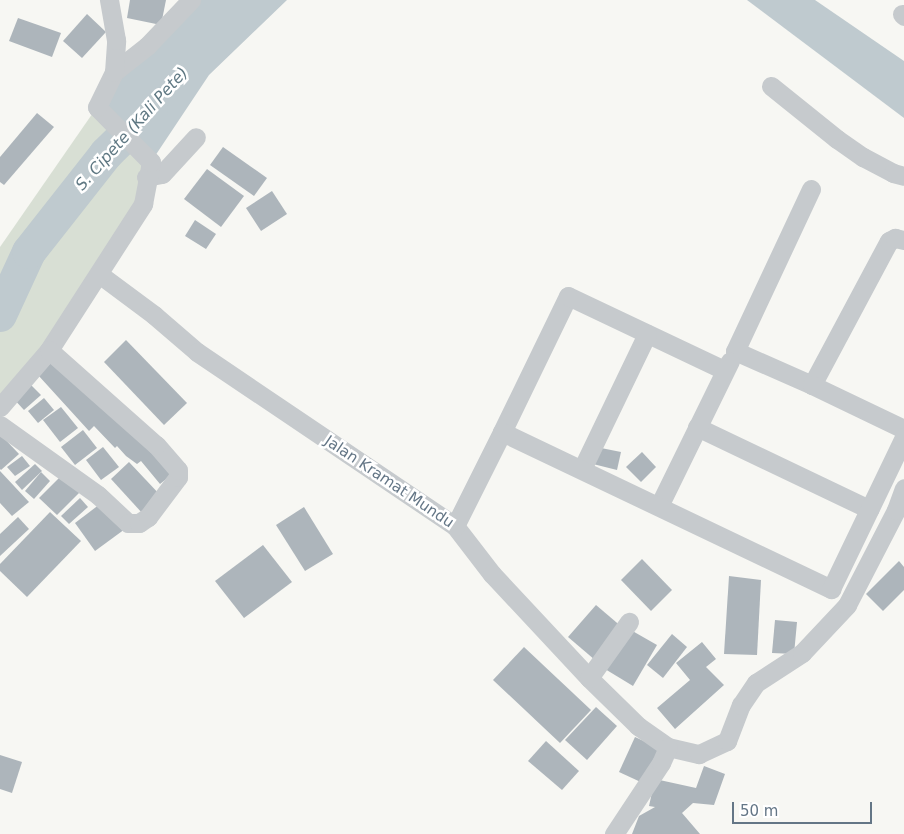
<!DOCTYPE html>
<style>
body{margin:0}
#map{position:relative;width:904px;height:834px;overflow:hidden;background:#f7f7f3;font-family:"DejaVu Sans",sans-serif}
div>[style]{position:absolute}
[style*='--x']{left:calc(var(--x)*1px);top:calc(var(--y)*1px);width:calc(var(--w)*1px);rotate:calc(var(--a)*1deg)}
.green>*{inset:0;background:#d8dfd4}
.water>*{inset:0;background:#bfcacf}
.river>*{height:34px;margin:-17px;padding:0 17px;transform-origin:17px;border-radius:17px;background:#bfcacf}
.building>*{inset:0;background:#adb5bb}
.street>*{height:19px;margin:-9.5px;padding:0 9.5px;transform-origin:9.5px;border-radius:9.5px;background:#c6cacd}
span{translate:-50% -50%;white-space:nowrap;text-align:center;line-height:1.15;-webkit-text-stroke:5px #fff;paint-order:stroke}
.street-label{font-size:15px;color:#647686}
.water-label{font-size:16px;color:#5f7883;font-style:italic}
.scale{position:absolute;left:732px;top:802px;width:140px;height:22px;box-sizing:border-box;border:2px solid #647686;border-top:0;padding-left:6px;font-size:15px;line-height:18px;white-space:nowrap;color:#647686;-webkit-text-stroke:4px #fff;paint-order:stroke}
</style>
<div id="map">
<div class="green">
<div style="clip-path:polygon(97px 107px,151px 162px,146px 189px,0 416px,0 247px)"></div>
</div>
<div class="water">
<div style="clip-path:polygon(191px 0,287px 0,209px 75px,151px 162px,97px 107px,114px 72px)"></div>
<div style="clip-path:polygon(747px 0,815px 0,904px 61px,904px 118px)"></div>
</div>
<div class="river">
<div style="--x:0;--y:315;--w:69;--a:-65.3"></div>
<div style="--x:29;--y:252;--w:125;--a:-51.8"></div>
<div style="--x:106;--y:154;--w:63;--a:-44.4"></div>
</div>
<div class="building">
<div style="clip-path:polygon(130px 0,166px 0,161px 25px,127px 18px)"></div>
<div style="clip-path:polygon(87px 14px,106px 32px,82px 58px,63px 41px)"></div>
<div style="clip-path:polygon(18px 18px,61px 33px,52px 57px,9px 41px)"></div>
<div style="clip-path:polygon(37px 113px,54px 127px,4px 185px,0 182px,0 157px)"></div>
<div style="clip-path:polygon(223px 147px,267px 178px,254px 196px,210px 165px)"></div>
<div style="clip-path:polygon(207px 169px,244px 196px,221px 227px,184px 199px)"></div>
<div style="clip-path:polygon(272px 191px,287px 214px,261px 231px,246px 208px)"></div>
<div style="clip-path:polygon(195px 220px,216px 234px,206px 249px,185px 236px)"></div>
<div style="clip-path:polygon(126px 340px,187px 403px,164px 425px,104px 362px)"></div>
<div style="clip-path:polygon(54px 360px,176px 471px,160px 484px,141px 461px,137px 464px,126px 456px,117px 446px,115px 448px,94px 426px,89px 431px,38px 375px)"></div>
<div style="clip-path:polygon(27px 381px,41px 395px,24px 410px,11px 396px)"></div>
<div style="clip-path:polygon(44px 398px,54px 410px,38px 423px,28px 411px)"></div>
<div style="clip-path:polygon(61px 407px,78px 428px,60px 442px,43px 420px)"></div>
<div style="clip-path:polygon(83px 430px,97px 448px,75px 465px,61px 447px)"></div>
<div style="clip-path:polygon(0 434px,19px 454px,1px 470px,0 469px)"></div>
<div style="clip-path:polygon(103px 447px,119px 467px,101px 480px,86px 460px)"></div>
<div style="clip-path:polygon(596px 447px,621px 452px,617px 470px,593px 464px)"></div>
<div style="clip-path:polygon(642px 452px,656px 467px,641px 482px,626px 467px)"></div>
<div style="clip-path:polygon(22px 456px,30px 466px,15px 476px,7px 467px)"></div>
<div style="clip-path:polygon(129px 462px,162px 497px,143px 514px,111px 479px)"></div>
<div style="clip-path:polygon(35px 464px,42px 471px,22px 490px,15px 482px)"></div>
<div style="clip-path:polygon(0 471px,29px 502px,12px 516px,0 503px)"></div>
<div style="clip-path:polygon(41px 472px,50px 481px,34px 499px,25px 491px)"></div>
<div style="clip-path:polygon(64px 473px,82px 490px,57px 515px,39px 498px)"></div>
<div style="clip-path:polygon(80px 498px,88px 507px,69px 524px,61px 516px)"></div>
<div style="clip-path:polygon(104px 501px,125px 529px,95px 551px,75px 523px)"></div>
<div style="clip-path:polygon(304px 507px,333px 554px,305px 571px,276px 525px)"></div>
<div style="clip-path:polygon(50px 512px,81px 541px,27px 597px,0 571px,0 564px)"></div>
<div style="clip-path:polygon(18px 517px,29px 529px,0 556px,0 534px)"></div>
<div style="clip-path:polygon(263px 545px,292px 582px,244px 618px,215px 581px)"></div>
<div style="clip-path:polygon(642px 559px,672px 590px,651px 611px,621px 580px)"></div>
<div style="clip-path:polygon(899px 561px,904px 567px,904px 590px,883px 611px,866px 594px)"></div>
<div style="clip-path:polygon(729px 576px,761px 580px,757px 655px,724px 654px)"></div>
<div style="clip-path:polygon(596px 605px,623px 628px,595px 660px,568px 637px)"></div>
<div style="clip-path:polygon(775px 620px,797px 622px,794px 654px,772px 653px)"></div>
<div style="clip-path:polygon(629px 629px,657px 645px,633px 686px,605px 669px)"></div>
<div style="clip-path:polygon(672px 634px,687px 647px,663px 678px,647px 665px)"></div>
<div style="clip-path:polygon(702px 642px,716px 659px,706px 667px,724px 685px,675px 729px,657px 708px,690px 680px,676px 663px)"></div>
<div style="clip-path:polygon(524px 647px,591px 710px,560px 743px,493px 680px)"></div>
<div style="clip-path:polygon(596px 707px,617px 726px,587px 760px,565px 740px)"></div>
<div style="clip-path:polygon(635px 737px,661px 749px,645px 784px,619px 772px)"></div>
<div style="clip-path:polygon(546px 741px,579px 771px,562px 790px,528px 761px)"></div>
<div style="clip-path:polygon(0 755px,22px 762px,12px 793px,0 789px)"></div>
<div style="clip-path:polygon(704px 766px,725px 774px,714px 805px,693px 803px,682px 813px,700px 834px,632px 834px,639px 816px,655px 807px,649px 806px,655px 779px,696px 788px)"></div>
</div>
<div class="street">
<div style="--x:902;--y:14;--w:3;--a:45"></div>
<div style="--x:114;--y:72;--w:42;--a:-38.2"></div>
<div style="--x:147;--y:46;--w:64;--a:-46.3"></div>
<div style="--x:771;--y:86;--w:85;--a:38.8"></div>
<div style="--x:837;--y:139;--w:32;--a:35"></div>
<div style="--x:863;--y:157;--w:34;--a:28"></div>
<div style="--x:893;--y:173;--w:11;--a:15"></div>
<div style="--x:146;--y:177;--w:16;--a:-11"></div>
<div style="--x:162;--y:174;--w:50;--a:-47.4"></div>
<div style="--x:811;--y:189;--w:179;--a:115.1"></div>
<div style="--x:735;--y:351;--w:84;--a:23.8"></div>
<div style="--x:812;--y:385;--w:163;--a:-61.9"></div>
<div style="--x:889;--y:241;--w:7;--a:-27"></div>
<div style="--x:895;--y:238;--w:9;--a:13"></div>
<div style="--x:99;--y:274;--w:69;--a:36.7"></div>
<div style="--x:154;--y:315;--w:57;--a:40.7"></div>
<div style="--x:197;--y:352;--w:311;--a:34"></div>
<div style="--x:455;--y:526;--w:61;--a:52.4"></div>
<div style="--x:492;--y:574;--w:142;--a:47"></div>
<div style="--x:589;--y:678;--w:69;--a:44.4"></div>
<div style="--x:638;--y:726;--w:37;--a:35"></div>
<div style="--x:668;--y:747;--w:32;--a:13"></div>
<div style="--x:699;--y:754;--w:31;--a:-25"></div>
<div style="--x:727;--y:741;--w:39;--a:-69"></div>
<div style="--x:741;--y:705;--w:27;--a:-56"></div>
<div style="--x:756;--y:683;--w:55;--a:-33.1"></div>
<div style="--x:802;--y:653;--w:66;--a:-46.8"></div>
<div style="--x:847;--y:605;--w:107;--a:-62.7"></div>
<div style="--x:896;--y:510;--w:23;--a:-70"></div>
<div style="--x:812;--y:385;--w:102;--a:25.6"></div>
<div style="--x:0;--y:407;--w:75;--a:-49.3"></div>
<div style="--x:49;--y:350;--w:174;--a:-57.2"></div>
<div style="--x:143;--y:204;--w:43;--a:-79.2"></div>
<div style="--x:151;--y:162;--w:77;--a:-134.5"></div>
<div style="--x:97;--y:107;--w:39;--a:-64"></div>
<div style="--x:114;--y:72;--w:32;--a:-86"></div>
<div style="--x:116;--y:40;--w:41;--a:-99.9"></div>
<div style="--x:0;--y:425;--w:120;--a:35.5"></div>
<div style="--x:98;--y:495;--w:41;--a:43"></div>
<div style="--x:128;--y:523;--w:11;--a:0"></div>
<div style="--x:139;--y:523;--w:11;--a:-34"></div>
<div style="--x:148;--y:517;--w:50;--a:-53.1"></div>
<div style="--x:178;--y:477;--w:7;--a:-90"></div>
<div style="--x:178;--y:470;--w:33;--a:-131"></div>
<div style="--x:156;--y:445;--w:143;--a:-138.4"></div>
<div style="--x:697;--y:427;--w:191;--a:25.5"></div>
<div style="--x:502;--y:432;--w:151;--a:-64.1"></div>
<div style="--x:568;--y:296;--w:173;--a:25.4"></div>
<div style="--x:582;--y:469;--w:150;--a:-64.3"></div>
<div style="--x:659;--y:506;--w:161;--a:-63.9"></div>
<div style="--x:455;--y:526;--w:105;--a:-63.4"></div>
<div style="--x:502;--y:432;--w:365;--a:25.5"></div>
<div style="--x:831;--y:589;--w:169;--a:-64.3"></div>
<div style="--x:589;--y:678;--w:69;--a:-54.5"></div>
<div style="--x:614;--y:834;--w:85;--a:-56.5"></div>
<div style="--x:661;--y:763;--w:17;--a:-66"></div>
</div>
<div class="street-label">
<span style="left:389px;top:482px;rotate:34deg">Jalan Kramat Mundu</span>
</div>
<div class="water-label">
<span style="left:132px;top:129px;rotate:-48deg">S. Cipete (Kali Pete)</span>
</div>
<div class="scale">50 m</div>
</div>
